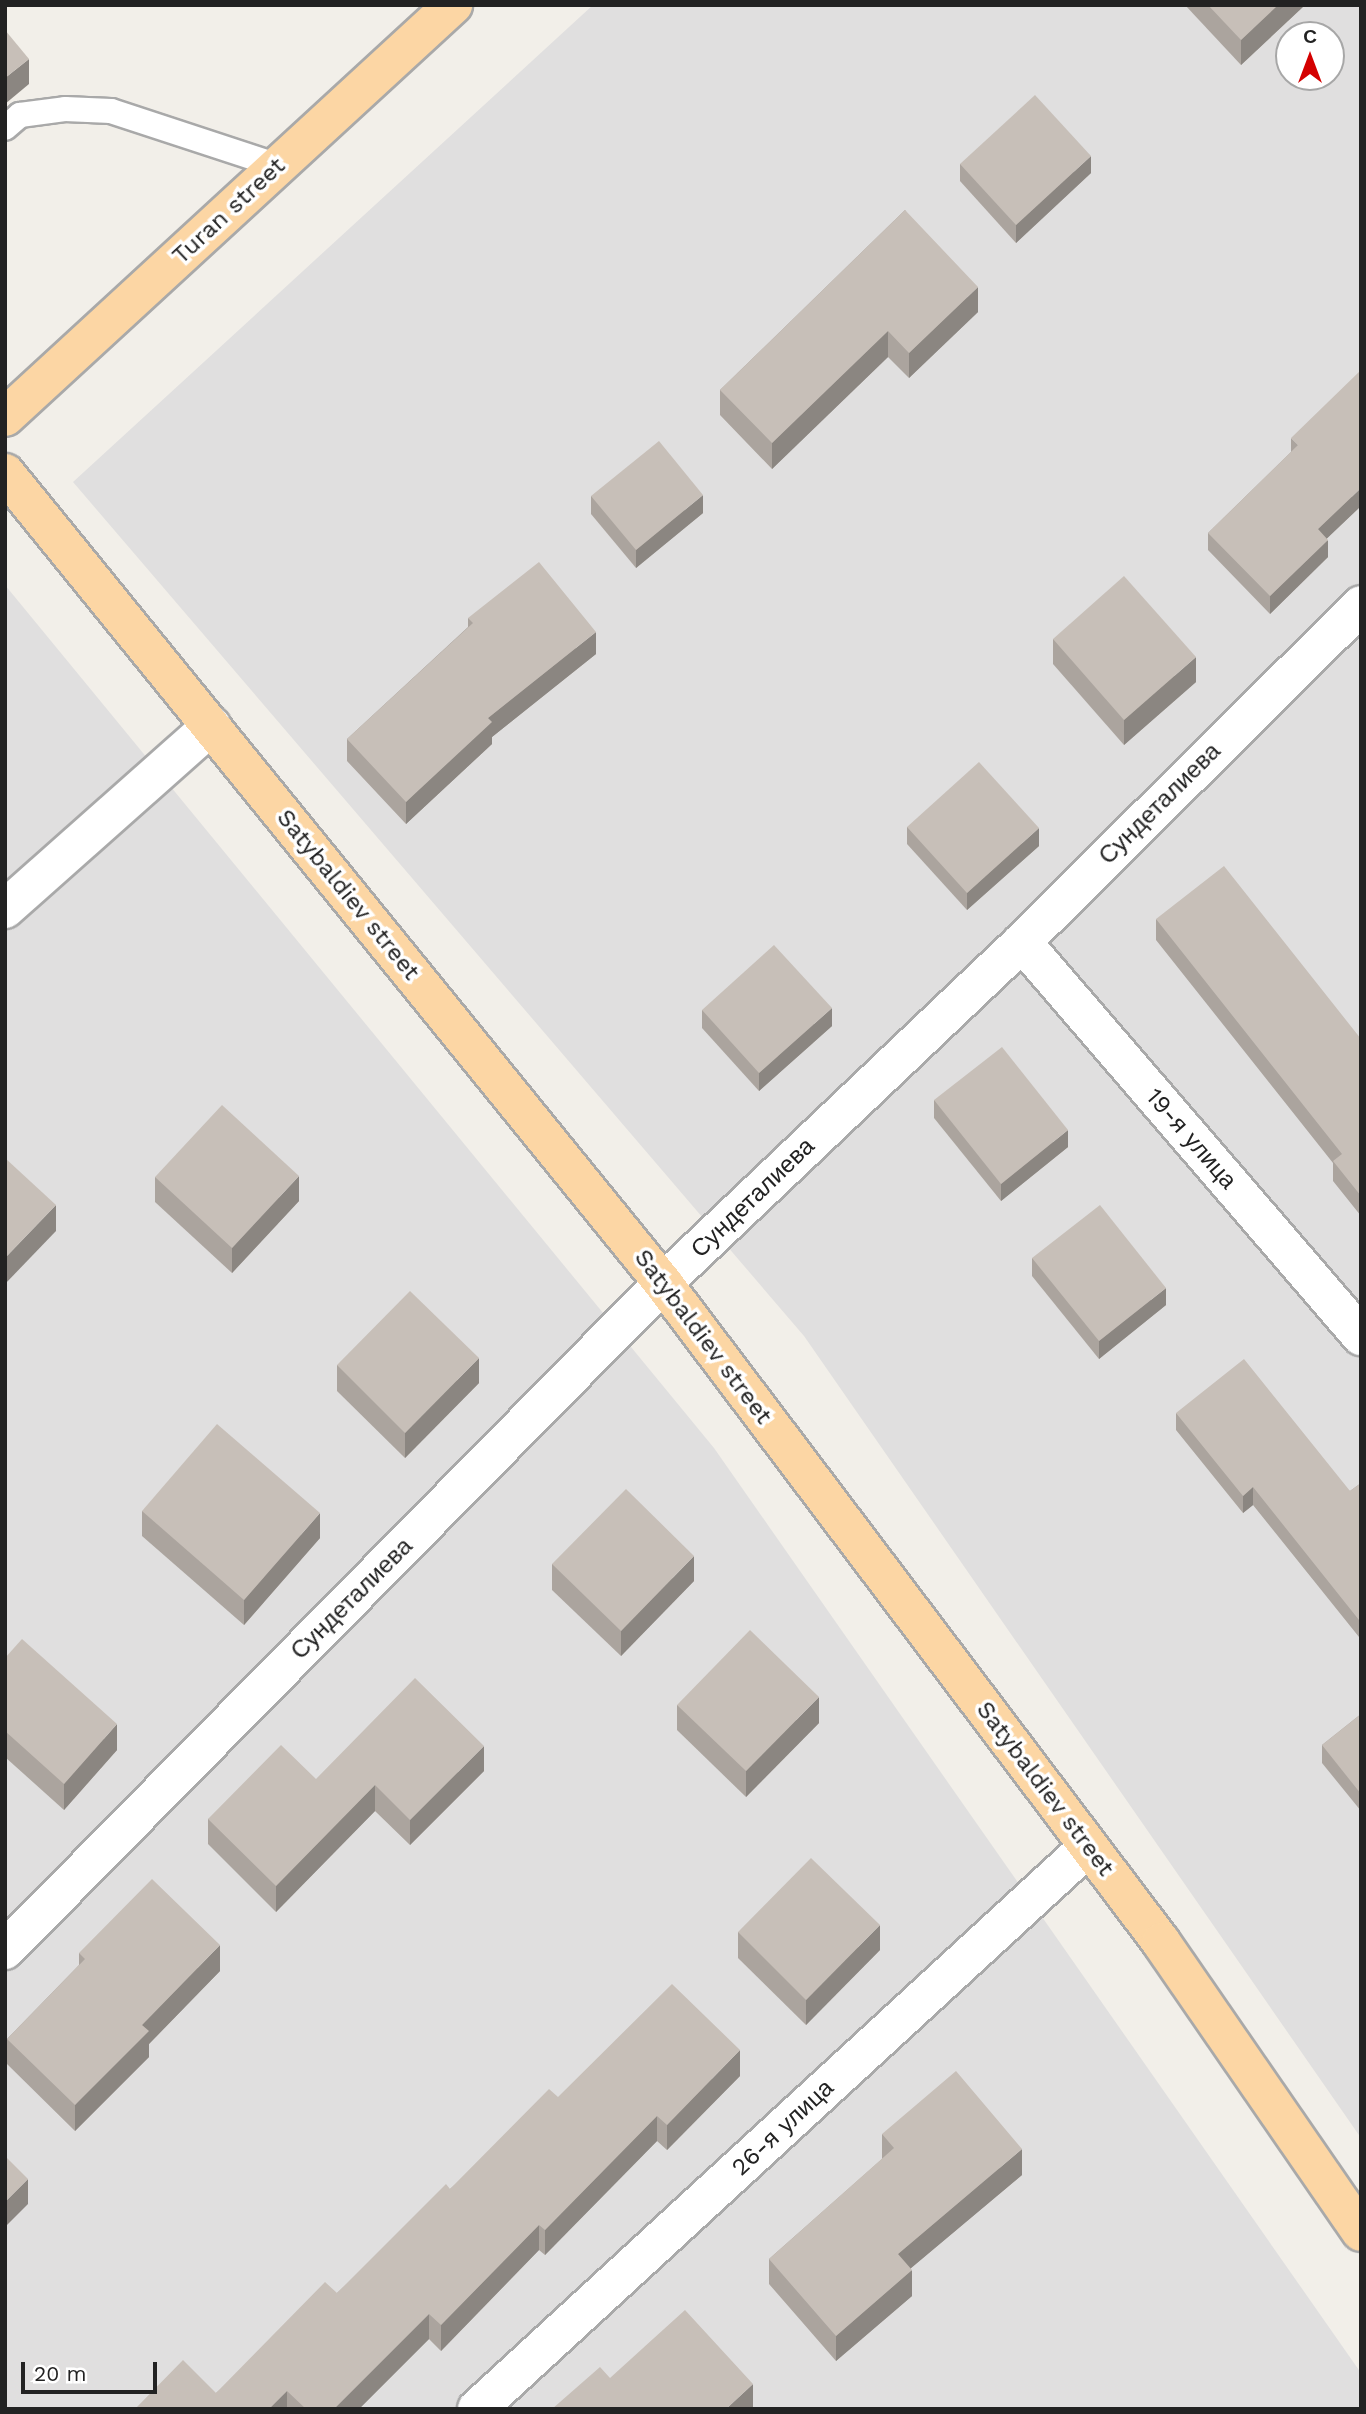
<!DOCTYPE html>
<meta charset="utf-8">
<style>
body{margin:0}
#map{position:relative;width:1366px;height:2414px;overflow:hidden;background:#f2efe9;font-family:"Work Sans",sans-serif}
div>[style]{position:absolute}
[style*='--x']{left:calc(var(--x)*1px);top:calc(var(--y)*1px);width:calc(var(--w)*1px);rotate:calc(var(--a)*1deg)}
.residential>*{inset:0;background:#e0dfdf}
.roads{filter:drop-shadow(2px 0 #a9a9a9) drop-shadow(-2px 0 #a9a9a9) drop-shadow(0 2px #a9a9a9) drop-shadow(0 -2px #a9a9a9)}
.service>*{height:24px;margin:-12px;padding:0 12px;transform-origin:12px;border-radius:12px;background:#fff}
.minor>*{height:38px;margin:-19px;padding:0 19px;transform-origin:19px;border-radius:19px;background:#fff}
.primary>*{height:38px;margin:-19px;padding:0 19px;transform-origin:19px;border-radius:19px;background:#fcd6a4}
.wall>*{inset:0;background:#aba49e}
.shaded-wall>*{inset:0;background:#8b8681}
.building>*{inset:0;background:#c7bfb8}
span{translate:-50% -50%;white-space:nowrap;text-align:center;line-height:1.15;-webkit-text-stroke:7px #fff;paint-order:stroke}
.street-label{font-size:24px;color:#222}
.frame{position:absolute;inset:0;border:7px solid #222;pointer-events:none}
.north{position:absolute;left:1275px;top:21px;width:70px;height:70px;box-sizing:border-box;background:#fff;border:2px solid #a7a7a7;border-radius:50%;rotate:0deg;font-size:19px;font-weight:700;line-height:28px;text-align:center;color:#222}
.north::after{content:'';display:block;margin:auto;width:24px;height:32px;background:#d40000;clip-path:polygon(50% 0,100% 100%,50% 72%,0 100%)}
.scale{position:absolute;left:21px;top:2362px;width:136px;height:32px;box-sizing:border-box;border:4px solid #222;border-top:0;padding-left:9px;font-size:21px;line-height:24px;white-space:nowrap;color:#222;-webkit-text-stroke:5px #fff;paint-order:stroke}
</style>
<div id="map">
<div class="residential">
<div style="clip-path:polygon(evenodd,593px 5px,1361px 5px,1361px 2138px,804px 1336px,73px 482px,593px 5px,1289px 35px,1331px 35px,1331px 77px,1289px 77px,1289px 35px)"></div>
<div style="clip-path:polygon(5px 585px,714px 1448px,1361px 2373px,1361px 2409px,5px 2409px)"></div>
</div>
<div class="roads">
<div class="service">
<div style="--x:5;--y:128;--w:20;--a:-41"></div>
<div style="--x:20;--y:115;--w:45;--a:-7.6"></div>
<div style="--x:65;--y:109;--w:46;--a:2.5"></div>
<div style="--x:111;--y:111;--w:176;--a:18.2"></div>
</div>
<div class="minor">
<div style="--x:5;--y:909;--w:276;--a:-41.6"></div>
<div style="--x:1022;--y:942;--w:520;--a:49.29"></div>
<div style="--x:5;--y:1950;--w:937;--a:-45.39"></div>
<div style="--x:663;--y:1283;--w:495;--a:-43.5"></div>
<div style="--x:1022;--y:942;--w:478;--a:-44.8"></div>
<div style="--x:477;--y:2409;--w:830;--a:-42.61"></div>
</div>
<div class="primary">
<div style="--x:5;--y:417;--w:609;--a:-42.6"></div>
<div style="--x:5;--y:473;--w:1044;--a:50.91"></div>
<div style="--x:663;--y:1283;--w:826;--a:52.92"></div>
<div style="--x:1161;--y:1942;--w:352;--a:55.4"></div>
</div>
</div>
<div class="wall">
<div style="clip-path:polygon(1185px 5px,1305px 5px,1241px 65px)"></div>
<div style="clip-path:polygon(960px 164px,1091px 173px,1016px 243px,960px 181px)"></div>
<div style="clip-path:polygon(905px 210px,978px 312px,909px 378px,888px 357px,772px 469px,720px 415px,720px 390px)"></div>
<div style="clip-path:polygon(1291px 438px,1361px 506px,1327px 538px,1328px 557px,1270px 614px,1208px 550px,1208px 533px,1291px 452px)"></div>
<div style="clip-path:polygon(591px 496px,703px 513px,636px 568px,591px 514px)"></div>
<div style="clip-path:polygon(468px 618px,596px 654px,492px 737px,492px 744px,406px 824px,347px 761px,347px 739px,468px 627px)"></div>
<div style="clip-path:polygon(1053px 639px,1196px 682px,1124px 745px,1053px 664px)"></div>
<div style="clip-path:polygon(907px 827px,1039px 846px,967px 910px,907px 844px)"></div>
<div style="clip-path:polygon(1156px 919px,1361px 1039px,1361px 1216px,1333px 1181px,1333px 1163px,1156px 940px)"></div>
<div style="clip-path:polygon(702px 1010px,832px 1026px,759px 1091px,702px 1028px)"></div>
<div style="clip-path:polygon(934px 1100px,1068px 1147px,1001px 1201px,934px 1118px)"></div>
<div style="clip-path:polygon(155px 1177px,299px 1201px,232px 1273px,155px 1202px)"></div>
<div style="clip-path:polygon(1032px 1258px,1166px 1305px,1099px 1359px,1032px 1276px)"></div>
<div style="clip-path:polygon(337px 1365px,479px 1383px,405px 1458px,337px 1391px)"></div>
<div style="clip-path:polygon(1176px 1413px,1350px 1491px,1361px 1483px,1361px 1636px,1359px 1637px,1253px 1505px,1243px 1513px,1176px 1430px)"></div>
<div style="clip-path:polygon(142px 1511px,320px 1538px,244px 1625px,142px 1536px)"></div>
<div style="clip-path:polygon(552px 1564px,694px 1581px,621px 1656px,552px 1590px)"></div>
<div style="clip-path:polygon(5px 1658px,117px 1750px,64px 1810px,5px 1757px)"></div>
<div style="clip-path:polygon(677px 1705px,819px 1723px,746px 1797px,677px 1730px)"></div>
<div style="clip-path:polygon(1361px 1714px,1361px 1811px,1322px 1763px,1322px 1745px)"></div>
<div style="clip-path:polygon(484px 1771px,410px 1845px,375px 1811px,276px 1912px,208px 1844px,208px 1819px,316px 1779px)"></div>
<div style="clip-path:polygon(738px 1932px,880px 1950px,806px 2025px,738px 1958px)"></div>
<div style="clip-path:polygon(79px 1953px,220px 1971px,149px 2044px,149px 2057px,75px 2131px,7px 2064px,7px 2039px,79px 1965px)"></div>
<div style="clip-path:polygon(740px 2076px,667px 2150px,657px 2141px,545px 2255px,539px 2250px,441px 2351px,429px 2339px,359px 2409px,135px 2409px,216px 2393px,337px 2293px,450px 2189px,558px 2097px)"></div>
<div style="clip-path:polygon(882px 2134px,1022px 2175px,911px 2268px,912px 2296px,836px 2361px,769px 2284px,769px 2259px,882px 2159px)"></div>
</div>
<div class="shaded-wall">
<div style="clip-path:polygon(1278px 5px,1305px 5px,1241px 65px,1241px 40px)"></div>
<div style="clip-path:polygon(29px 59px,29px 84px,5px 104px,5px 78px)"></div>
<div style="clip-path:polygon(1091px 156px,1091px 173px,1016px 243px,1016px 225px)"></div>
<div style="clip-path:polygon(978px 287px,978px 312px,909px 378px,909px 353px)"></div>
<div style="clip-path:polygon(888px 331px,888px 357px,772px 469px,772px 443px)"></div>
<div style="clip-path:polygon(1361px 488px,1361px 506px,1318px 547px,1318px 529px)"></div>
<div style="clip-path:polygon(703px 495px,703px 513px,636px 568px,636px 550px)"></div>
<div style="clip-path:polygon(1328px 540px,1328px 557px,1270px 614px,1270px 596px)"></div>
<div style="clip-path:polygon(596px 632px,596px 654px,492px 737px,492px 744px,406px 824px,406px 802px,488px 718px)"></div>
<div style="clip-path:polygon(1196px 657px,1196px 682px,1124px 745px,1124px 720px)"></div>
<div style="clip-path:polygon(1039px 828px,1039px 846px,967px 910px,967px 893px)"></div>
<div style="clip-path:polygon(832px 1008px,832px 1026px,759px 1091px,759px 1073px)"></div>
<div style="clip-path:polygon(1068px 1130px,1068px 1147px,1001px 1201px,1001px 1184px)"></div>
<div style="clip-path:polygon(299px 1176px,299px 1201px,232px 1273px,232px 1248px)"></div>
<div style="clip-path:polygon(56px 1205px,56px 1231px,5px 1284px,5px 1258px)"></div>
<div style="clip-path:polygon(1166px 1288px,1166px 1305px,1099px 1359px,1099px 1341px)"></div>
<div style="clip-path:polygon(479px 1358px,479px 1383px,405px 1458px,405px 1433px)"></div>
<div style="clip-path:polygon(1253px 1487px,1253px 1505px,1243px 1513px,1243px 1496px)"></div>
<div style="clip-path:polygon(320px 1513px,320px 1538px,244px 1625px,244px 1600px)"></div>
<div style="clip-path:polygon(694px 1556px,694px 1581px,621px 1656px,621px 1631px)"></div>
<div style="clip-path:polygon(1361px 1618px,1361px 1636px,1359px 1637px,1359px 1620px)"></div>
<div style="clip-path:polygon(819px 1697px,819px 1723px,746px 1797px,746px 1771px)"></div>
<div style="clip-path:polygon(117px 1724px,117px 1750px,64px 1810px,64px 1784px)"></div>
<div style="clip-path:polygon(484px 1746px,484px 1771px,410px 1845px,410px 1820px)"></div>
<div style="clip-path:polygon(375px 1785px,375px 1811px,276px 1912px,276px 1886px)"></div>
<div style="clip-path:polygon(880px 1925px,880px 1950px,806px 2025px,806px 2000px)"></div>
<div style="clip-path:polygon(220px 1945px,220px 1971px,149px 2044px,149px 2057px,75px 2131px,75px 2105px,142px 2025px)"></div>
<div style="clip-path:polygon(740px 2050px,740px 2076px,667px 2150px,667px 2125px)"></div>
<div style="clip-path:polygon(657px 2116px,657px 2141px,545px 2255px,545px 2230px)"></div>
<div style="clip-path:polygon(1022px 2149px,1022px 2175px,898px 2279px,898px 2254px)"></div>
<div style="clip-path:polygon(28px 2179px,28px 2204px,5px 2227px,5px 2202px)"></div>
<div style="clip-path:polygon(539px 2225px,539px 2250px,441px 2351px,441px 2325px)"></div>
<div style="clip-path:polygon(912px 2270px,912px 2296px,836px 2361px,836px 2336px)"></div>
<div style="clip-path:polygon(429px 2314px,429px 2339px,359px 2409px,334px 2409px)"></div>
<div style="clip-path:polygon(753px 2384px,753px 2407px,751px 2409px,726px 2409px)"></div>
<div style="clip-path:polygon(287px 2391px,287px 2409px,269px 2409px)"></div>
</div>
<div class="building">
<div style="clip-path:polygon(1208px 5px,1278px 5px,1241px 40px)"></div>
<div style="clip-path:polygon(5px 30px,29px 59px,5px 78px)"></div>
<div style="clip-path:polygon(1035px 95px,1091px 156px,1016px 225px,960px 164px)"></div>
<div style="clip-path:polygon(905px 210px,978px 287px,909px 353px,888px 331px,772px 443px,720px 390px)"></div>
<div style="clip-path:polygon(1361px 370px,1361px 488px,1318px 529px,1328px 540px,1270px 596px,1208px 533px,1298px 445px,1291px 438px)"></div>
<div style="clip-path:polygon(659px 441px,703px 495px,636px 550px,591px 496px)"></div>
<div style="clip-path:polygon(539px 562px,596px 632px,488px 718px,492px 722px,406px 802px,347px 739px,473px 623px,468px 618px)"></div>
<div style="clip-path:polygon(1124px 576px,1196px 657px,1124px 720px,1053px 639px)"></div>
<div style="clip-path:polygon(979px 762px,1039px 828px,967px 893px,907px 827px)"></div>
<div style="clip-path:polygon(1224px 866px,1361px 1039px,1361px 1196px,1333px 1161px,1342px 1154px,1156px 919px)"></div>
<div style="clip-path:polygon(774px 945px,832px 1008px,759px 1073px,702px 1010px)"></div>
<div style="clip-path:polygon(1002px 1047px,1068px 1130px,1001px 1184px,934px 1100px)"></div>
<div style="clip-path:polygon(222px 1105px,299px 1176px,232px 1248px,155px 1177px)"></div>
<div style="clip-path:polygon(5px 1158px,56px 1205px,5px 1258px)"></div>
<div style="clip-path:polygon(1100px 1205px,1166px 1288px,1099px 1341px,1032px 1258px)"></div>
<div style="clip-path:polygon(410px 1291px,479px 1358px,405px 1433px,337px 1365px)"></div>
<div style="clip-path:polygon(1244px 1359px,1350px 1491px,1361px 1483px,1361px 1618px,1359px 1620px,1253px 1487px,1243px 1496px,1176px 1413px)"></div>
<div style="clip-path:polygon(217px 1424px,320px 1513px,244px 1600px,142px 1511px)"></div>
<div style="clip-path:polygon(626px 1489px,694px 1556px,621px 1631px,552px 1564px)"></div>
<div style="clip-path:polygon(750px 1630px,819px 1697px,746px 1771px,677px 1705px)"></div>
<div style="clip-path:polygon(22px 1639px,117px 1724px,64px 1784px,5px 1731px,5px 1658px)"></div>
<div style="clip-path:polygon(415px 1678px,484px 1746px,410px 1820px,375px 1785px,276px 1886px,208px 1819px,281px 1745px,316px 1779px)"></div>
<div style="clip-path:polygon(1361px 1714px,1361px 1794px,1322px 1745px)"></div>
<div style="clip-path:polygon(811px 1858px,880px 1925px,806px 2000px,738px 1932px)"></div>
<div style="clip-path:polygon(152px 1879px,220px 1945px,142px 2025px,149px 2031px,75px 2105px,7px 2039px,85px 1959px,79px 1953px)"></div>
<div style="clip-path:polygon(672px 1984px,740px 2050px,667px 2125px,657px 2116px,545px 2230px,539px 2225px,441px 2325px,429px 2314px,334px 2409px,306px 2409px,287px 2391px,269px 2409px,135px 2409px,183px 2360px,216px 2393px,325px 2282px,337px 2293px,446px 2184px,450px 2189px,549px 2089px,558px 2097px)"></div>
<div style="clip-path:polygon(956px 2071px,1022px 2149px,898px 2254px,912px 2270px,836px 2336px,769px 2259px,894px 2148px,882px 2134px)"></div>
<div style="clip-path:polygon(5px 2156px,28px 2179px,5px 2202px)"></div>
<div style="clip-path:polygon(685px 2310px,753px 2384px,726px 2409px,552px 2409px,600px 2367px,610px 2378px)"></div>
</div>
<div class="street-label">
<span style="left:229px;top:211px;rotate:-43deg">Turan street</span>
<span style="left:1160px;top:804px;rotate:-45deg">Сундеталиева</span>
<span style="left:348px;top:895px;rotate:51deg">Satybaldiev street</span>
<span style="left:1191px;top:1139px;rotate:49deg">19-я улица</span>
<span style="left:753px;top:1198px;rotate:-44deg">Сундеталиева</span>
<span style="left:703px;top:1337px;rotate:53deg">Satybaldiev street</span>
<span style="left:352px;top:1599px;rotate:-45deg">Сундеталиева</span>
<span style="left:1045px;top:1789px;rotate:53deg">Satybaldiev street</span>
<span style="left:783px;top:2128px;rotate:-43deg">26-я улица</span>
</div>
<div class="frame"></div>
<div class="north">С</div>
<div class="scale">20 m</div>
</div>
